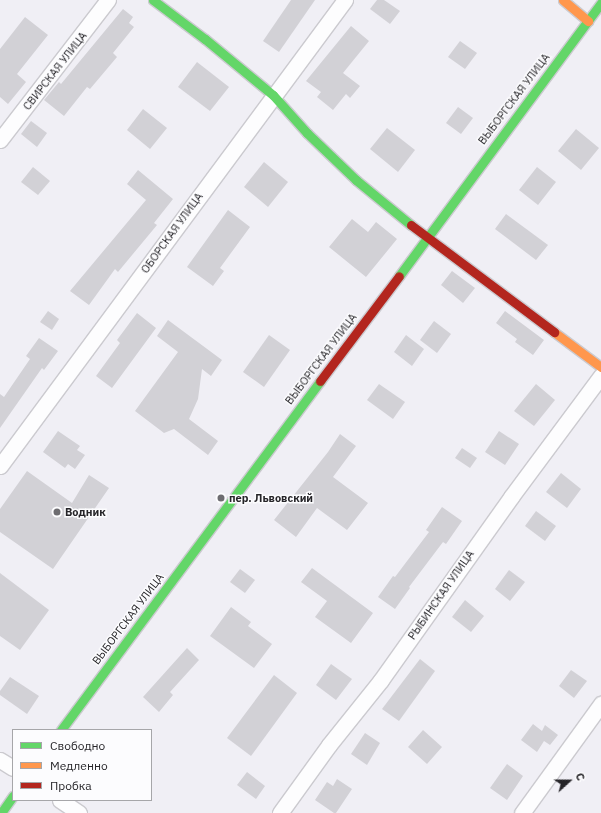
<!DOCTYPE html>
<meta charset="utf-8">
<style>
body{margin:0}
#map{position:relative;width:601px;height:813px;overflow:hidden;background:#f0eff5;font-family:"IBM Plex Sans",sans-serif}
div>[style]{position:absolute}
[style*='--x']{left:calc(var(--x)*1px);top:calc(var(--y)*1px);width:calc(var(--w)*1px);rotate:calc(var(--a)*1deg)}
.building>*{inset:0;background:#d2d1d6}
.roads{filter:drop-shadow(1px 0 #cbcacf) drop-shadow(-1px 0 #cbcacf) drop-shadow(0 1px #cbcacf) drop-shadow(0 -1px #cbcacf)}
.street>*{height:15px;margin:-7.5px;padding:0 7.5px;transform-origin:7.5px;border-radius:7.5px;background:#fdfdfe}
.fast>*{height:9px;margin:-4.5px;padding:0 4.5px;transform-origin:4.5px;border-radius:4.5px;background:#63d668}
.slow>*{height:9px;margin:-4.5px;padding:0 4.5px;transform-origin:4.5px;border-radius:4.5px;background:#ff974d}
.jam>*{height:9px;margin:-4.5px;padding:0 4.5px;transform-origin:4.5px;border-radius:4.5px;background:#b3261e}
.dots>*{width:11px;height:11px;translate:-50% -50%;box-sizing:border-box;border:2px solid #fcfcfe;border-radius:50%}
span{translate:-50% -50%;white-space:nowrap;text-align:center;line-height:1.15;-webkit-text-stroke:3px #fcfcfe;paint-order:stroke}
.street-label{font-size:11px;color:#262529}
.poi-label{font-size:11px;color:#262529;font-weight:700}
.left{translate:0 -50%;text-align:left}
.legend{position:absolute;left:12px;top:729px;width:140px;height:72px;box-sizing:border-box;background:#fcfcfe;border:1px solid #a6a6a9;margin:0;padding:5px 7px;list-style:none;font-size:12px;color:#262529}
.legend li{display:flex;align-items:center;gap:8px;height:20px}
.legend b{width:20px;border:1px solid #a6a6a9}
.north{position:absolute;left:549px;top:761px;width:40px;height:40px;-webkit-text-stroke:3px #fcfcfe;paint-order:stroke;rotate:69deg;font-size:11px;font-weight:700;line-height:16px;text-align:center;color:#262529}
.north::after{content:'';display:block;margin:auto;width:14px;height:18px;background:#262529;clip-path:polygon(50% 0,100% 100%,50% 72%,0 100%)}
</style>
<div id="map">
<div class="building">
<div style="clip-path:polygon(291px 0,315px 0,279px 52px,263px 41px)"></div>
<div style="clip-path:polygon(377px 0,384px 0,400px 11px,390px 24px,370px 9px)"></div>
<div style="clip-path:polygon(123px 9px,133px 17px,129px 23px,134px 27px,113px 53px,117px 57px,90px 89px,87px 87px,64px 116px,44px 100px,59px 82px,61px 84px)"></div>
<div style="clip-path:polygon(25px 17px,48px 35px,17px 74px,26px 82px,8px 104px,0 97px,0 49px)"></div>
<div style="clip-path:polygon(351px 26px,369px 41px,343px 73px,360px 86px,350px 98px,346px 94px,333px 110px,317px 97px,321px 92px,306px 81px)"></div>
<div style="clip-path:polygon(460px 41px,477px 53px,465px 69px,448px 57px)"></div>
<div style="clip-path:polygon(197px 62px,229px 87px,210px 111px,178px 87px)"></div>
<div style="clip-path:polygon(458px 107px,473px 118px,461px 134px,446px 123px)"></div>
<div style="clip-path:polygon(143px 109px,167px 128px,150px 149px,127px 130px)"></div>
<div style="clip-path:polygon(31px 121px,47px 133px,37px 147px,21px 134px)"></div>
<div style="clip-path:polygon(387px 128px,415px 150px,398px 172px,370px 149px)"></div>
<div style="clip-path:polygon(576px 129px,599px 148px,581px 170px,558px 151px)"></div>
<div style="clip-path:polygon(264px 162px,288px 182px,268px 207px,244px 187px)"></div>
<div style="clip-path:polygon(33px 167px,50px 181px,38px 195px,21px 182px)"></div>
<div style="clip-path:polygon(537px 167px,556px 182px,538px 205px,519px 190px)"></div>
<div style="clip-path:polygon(138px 170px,173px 199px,154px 223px,157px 225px,118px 272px,115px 269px,89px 305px,70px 291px,146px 200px,127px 184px)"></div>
<div style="clip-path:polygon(228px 210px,250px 227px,220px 268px,224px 271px,213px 286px,187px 267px)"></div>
<div style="clip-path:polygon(506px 214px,548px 245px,536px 260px,495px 229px)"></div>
<div style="clip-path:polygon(352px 219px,368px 232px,376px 222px,397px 239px,366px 277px,329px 247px)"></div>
<div style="clip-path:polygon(452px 271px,475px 288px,463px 303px,441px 285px)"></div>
<div style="clip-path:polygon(48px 311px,59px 319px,52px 330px,40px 322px)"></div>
<div style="clip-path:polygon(505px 311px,544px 340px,533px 355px,515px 342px,517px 339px,496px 323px)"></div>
<div style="clip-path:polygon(137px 313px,156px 328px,112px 388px,96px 376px,120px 343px,117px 340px)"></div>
<div style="clip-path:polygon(168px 320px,222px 360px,211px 376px,202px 369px,198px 399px,189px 419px,218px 441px,208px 455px,174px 429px,164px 433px,135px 411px,178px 352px,157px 336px)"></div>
<div style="clip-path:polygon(434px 321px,451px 334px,437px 353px,420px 340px)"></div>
<div style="clip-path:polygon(269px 335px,290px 350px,264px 387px,243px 372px)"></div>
<div style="clip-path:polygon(406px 335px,424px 349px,412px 366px,394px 352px)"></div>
<div style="clip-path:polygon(39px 338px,58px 351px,44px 370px,42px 368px,0 428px,0 394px,4px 397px,30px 359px,26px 356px)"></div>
<div style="clip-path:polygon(379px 384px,405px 402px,393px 419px,367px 400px)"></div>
<div style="clip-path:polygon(536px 384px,555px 400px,534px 426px,514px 411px)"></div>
<div style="clip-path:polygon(58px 431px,80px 446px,77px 450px,85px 455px,75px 469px,68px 464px,65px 468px,43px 452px)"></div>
<div style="clip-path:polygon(499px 431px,519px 444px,505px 465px,485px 452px)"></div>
<div style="clip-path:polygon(340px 434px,356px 446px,333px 477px,368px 503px,347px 530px,317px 508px,296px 537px,274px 520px,328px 452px)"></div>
<div style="clip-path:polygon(462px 448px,477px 458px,470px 468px,455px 458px)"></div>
<div style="clip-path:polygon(27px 471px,72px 503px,89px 475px,109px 488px,53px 569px,0 532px,0 509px)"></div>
<div style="clip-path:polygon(561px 473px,581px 489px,567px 508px,546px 492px)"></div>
<div style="clip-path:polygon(442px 507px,462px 521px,446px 544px,443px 542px,409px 587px,410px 588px,395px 609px,378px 597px,393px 576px,395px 577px,429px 532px,426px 530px)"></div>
<div style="clip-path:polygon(536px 511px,556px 526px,545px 541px,525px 526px)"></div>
<div style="clip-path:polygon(312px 568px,373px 613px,351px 643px,315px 617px,327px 601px,301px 582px)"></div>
<div style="clip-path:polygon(240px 569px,255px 580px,245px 593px,230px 582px)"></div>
<div style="clip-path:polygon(509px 570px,525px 582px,510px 601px,495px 589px)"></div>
<div style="clip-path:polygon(0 573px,49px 610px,20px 650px,0 636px)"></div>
<div style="clip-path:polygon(465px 600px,484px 616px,471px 632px,452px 617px)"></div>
<div style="clip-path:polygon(231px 607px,251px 622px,248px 626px,272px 644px,254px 668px,210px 636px)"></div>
<div style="clip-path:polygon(187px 648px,199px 660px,170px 692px,173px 695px,159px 712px,143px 697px)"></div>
<div style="clip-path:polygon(420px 659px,435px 671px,399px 721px,382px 709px)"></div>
<div style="clip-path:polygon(331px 664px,352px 679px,336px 700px,316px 685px)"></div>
<div style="clip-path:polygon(571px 670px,587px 681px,574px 698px,559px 686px)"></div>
<div style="clip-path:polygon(274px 675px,297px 693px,251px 756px,227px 738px)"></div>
<div style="clip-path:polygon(10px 677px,39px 696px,27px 714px,0 695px,0 691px)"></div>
<div style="clip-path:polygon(533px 724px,542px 731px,545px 725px,558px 735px,550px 745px,544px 741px,537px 752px,521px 740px)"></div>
<div style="clip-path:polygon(423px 730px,442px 747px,427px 764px,408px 747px)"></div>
<div style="clip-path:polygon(365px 733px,380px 743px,367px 765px,351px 754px)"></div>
<div style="clip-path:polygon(507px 764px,523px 776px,507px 800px,490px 788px)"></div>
<div style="clip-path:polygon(247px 772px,265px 786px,256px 799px,237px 785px)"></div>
<div style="clip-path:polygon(337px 779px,352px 789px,336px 813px,334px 813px,315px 800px,327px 782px,333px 786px)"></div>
</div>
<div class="roads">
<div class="street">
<div style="--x:0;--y:140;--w:177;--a:-52.4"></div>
<div style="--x:0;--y:466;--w:580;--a:-53.49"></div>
<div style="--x:0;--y:760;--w:15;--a:32"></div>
<div style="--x:60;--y:800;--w:23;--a:34"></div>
<div style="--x:280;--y:813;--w:84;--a:-54.2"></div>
<div style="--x:329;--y:745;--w:83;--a:-51.3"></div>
<div style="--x:381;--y:680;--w:224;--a:-54.6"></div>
<div style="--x:511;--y:497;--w:151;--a:-53.4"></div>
<div style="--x:522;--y:813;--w:135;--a:-54.1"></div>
</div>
<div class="fast">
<div style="--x:153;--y:0;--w:65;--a:36.9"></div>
<div style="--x:205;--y:39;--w:88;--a:39.5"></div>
<div style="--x:273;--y:95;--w:51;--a:48.2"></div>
<div style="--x:307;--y:133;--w:68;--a:43.8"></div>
<div style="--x:356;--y:180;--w:71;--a:39.3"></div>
<div style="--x:399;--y:276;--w:340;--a:-53.5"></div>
<div style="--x:61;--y:730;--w:435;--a:-53.4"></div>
<div style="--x:1;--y:813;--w:21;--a:-55"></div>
</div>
<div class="slow">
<div style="--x:563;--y:0;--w:33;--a:40"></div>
<div style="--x:554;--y:332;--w:59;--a:36.7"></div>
</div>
<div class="jam">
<div style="--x:411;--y:225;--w:179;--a:36.8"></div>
<div style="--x:320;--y:381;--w:131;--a:-53"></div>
</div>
</div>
<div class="dots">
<div style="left:221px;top:498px;background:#6d6c70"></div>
<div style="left:57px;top:512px;background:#6d6c70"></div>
</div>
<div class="street-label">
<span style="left:55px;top:71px;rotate:-52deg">СВИРСКАЯ УЛИЦА</span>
<span style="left:514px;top:99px;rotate:-53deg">ВЫБОРГСКАЯ УЛИЦА</span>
<span style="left:172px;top:233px;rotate:-54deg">ОБОРСКАЯ УЛИЦА</span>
<span style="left:321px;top:359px;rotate:-53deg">ВЫБОРГСКАЯ УЛИЦА</span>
<span style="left:441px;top:595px;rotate:-55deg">РЫБИНСКАЯ УЛИЦА</span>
<span style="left:128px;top:619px;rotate:-53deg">ВЫБОРГСКАЯ УЛИЦА</span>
</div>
<div class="poi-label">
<span class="left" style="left:229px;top:498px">пер. Львовский</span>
<span class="left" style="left:65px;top:512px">Водник</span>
</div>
<ul class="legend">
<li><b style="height:5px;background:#63d668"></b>Свободно</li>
<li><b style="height:5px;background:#ff974d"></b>Медленно</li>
<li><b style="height:5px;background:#b3261e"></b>Пробка</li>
</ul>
<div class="north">С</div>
</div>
